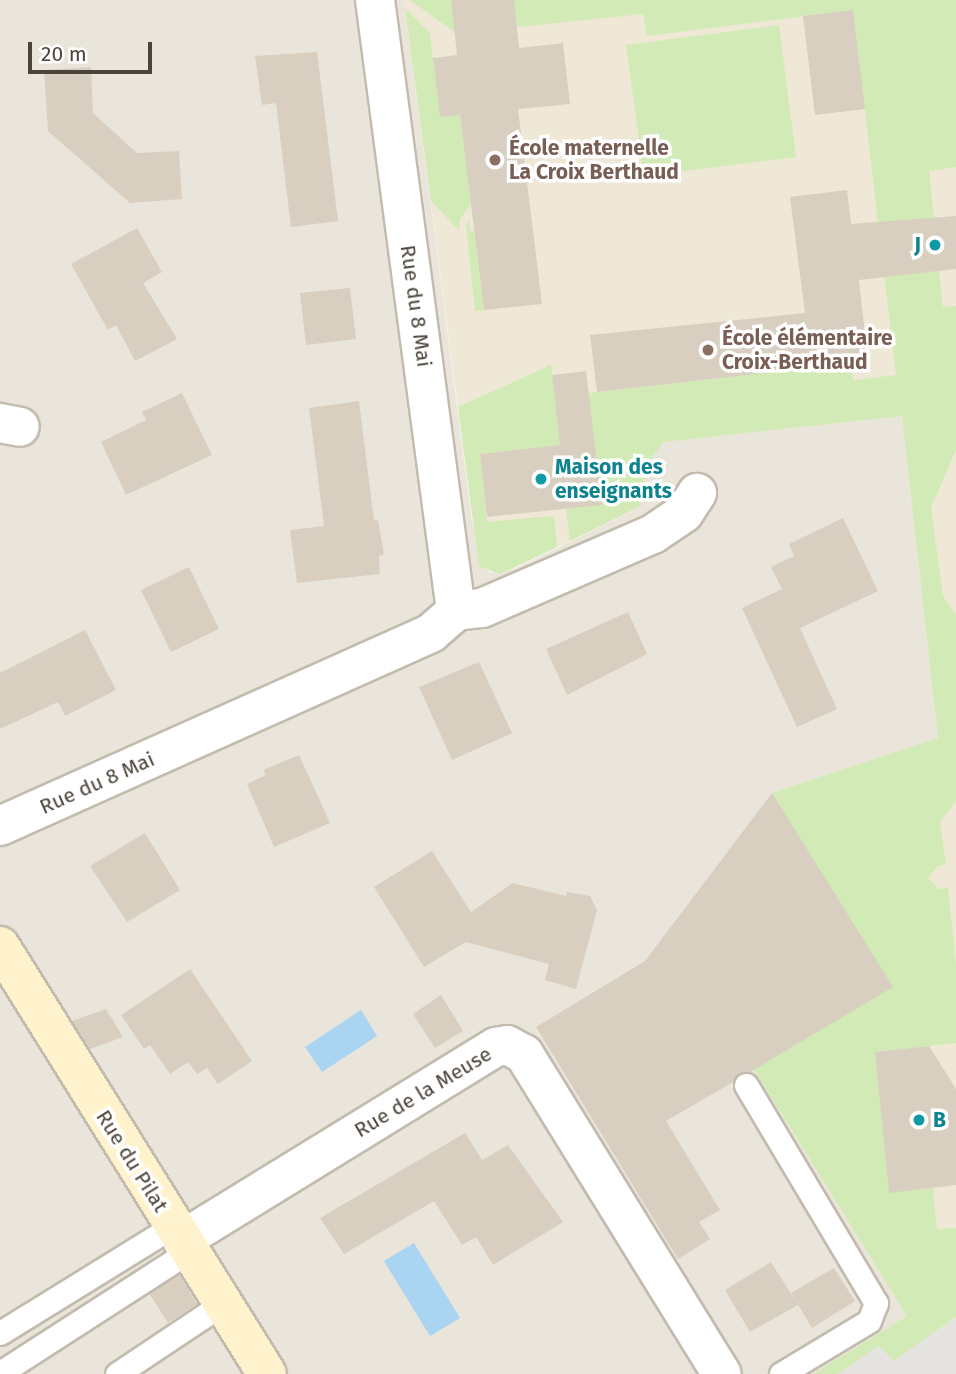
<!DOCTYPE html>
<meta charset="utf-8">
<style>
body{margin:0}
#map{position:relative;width:956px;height:1374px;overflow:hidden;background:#f6f3ec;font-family:"Fira Sans",sans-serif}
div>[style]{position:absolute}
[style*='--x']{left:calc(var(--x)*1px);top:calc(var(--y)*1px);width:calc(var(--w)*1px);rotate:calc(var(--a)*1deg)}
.residential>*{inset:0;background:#eae5da}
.education>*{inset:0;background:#efe8d6}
.green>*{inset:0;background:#d2eab5}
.parking>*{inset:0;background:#e5e3e0}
.water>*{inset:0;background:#a9d4f2}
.building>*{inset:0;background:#d8cfc1}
.roads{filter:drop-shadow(2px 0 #c2bbae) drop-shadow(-2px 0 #c2bbae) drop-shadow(0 2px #c2bbae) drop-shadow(0 -2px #c2bbae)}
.lane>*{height:23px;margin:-11.5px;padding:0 11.5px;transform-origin:11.5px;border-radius:11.5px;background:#fff}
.street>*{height:38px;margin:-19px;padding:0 19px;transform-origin:19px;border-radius:19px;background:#fff}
.secondary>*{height:38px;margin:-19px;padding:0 19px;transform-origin:19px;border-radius:19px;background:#fff3cd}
.dots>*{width:19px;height:19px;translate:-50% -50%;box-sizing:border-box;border:4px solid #fff;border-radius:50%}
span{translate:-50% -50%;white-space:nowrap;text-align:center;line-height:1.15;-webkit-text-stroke:7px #fff;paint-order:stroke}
.education-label{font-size:21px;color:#785e54;font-weight:700}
.left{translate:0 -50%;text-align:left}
.culture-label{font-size:21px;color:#0d838f;font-weight:700}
.right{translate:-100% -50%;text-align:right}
.street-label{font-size:21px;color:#4b4439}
.scale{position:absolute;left:28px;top:42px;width:124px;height:32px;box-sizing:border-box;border:4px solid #4b4439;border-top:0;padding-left:9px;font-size:21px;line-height:24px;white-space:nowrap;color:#4b4439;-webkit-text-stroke:5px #fff;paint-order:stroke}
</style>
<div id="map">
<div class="residential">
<div style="clip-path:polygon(0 0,404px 0,472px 522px,489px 573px,514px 569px,634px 511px,647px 464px,664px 442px,902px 416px,938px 738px,754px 1069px,907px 1316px,813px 1374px,0 1374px)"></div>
</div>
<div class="education">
<div style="clip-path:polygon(404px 0,956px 0,956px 1374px,813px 1374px,907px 1316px,754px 1069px,892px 987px,772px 793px,938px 738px,902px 416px,664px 442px,647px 464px,640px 506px,634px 511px,500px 574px,479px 566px)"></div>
</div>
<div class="green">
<div style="clip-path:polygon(410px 0,451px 0,470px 33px,453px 31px)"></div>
<div style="clip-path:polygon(507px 0,956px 0,956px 167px,929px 171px,934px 218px,916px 273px,939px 271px,943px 307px,956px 306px,956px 450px,931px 508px,943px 596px,956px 615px,956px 801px,940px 822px,946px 865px,938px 866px,928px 878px,939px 889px,948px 888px,956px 965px,956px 1043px,875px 1052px,889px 1192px,933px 1188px,937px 1229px,956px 1228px,956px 1317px,893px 1361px,878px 1346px,838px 1374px,813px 1374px,907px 1316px,754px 1069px,892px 987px,772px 793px,938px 738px,902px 416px,664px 442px,647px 464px,640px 506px,570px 541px,566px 508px,594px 441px,480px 454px,487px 522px,554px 516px,557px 547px,500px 574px,479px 566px,458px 407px,551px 365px,555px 397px,851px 363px,853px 380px,896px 375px,853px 10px,647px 36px,643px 14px,517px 27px)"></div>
<div style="clip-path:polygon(405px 8px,430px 33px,440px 116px,460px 115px,471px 204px,460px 219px,459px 230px,431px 201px)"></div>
<div style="clip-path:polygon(779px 25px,796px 157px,644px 176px,626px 45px)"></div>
<div style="clip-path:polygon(470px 220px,470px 231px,474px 231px,484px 310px,475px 311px,466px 225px)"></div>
</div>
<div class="parking">
<div style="clip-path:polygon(956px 1317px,956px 1374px,838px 1374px,879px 1346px,894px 1361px)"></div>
</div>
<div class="water">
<div style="clip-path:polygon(361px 1010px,377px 1036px,322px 1072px,305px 1047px)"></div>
<div style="clip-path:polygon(414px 1243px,460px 1318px,430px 1336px,384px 1261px)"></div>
</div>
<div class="building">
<div style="clip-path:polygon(451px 0,514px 0,519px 48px,563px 43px,570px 104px,518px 109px,542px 304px,484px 310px,460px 115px,440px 117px,433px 58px,457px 55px)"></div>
<div style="clip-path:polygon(853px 10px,865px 109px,815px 115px,803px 16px)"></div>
<div style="clip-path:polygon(317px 52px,338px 221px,291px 227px,276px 103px,262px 105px,255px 56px)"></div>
<div style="clip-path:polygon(91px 67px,93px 113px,137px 153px,179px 151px,182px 199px,130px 203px,48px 131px,44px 70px)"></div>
<div style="clip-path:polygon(847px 190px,851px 224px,956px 216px,956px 269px,859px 280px,868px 361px,597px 392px,590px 335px,805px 313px,790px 197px)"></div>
<div style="clip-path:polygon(137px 228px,162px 272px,143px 283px,177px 339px,135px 361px,116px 325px,108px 330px,71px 264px)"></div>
<div style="clip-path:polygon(350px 288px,356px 339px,306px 345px,300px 293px)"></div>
<div style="clip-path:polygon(586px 371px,602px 505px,487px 517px,480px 454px,560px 445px,552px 375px)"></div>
<div style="clip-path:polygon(182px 393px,212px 455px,126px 495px,101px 442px,146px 420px,142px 412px)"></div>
<div style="clip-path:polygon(359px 401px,374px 520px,378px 520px,384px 555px,379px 556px,380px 574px,297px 583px,290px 530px,324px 526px,309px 408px)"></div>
<div style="clip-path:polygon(843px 518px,878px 591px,800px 628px,837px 709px,797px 727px,742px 608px,782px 589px,771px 567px,794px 556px,789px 544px)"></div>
<div style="clip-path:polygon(189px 567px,219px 629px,171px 652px,141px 590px)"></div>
<div style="clip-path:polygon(628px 612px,647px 654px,567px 695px,546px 649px)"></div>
<div style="clip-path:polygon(85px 630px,116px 690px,65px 716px,58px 702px,0 729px,0 673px)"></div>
<div style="clip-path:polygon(479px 662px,512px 733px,452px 760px,419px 687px)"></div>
<div style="clip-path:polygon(299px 755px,330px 823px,274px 847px,247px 784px,266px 775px,263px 770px)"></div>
<div style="clip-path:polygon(772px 793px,893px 987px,750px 1072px,739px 1073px,733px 1082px,666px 1121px,720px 1210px,699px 1222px,710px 1239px,678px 1259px,536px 1027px,645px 961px)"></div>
<div style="clip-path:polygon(145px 833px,180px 890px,127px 922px,90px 866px)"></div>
<div style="clip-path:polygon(432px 851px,471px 912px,513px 883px,566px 896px,567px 892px,590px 896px,597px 910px,576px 989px,545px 980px,549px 964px,466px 942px,424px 967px,374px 887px)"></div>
<div style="clip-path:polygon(190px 969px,252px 1061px,218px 1084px,207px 1068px,197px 1074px,188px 1062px,170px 1074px,150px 1045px,144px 1049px,121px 1015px)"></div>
<div style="clip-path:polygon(441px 995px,463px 1031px,435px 1048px,413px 1014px)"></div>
<div style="clip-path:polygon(106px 1009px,123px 1037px,90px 1049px,72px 1021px)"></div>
<div style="clip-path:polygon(929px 1046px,956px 1089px,956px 1185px,889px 1193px,875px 1052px)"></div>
<div style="clip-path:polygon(465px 1133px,482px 1160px,508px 1145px,563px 1222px,493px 1265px,476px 1237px,462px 1245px,434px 1201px,344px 1254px,320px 1218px)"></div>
<div style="clip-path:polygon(771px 1262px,798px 1305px,750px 1332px,725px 1290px)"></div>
<div style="clip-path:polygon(834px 1268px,855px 1301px,812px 1328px,791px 1293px)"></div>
<div style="clip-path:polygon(179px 1274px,197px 1304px,168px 1323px,149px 1293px)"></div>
</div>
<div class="roads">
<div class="lane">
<div style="--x:746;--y:1085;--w:254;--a:59.2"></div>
<div style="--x:876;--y:1303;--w:19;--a:111"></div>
<div style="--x:869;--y:1321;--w:103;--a:148.9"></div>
<div style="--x:0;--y:1333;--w:203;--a:-31.7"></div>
<div style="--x:0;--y:1373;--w:225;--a:-32.8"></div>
<div style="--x:117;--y:1374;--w:126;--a:-33.7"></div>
</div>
<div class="street">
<div style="--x:0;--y:423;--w:20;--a:11"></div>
<div style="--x:456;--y:611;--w:26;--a:-7"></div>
<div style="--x:482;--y:608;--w:186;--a:-23.4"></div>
<div style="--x:653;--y:534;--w:37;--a:-34"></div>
<div style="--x:684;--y:513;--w:24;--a:-57"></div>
<div style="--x:0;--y:826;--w:472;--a:-24.1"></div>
<div style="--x:431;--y:633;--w:33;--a:-41"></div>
<div style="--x:456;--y:611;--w:616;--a:-97.55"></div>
<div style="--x:182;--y:1240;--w:369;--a:-31.6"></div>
<div style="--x:496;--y:1047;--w:11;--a:-10"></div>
<div style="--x:507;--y:1045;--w:19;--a:28"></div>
<div style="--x:524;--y:1054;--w:376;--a:58.3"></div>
</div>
<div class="secondary">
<div style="--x:0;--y:946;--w:504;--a:58.04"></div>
</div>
</div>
<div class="dots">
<div style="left:495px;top:160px;background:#8d6e63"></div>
<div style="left:935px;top:245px;background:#0f9aa8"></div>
<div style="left:708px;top:350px;background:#8d6e63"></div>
<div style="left:541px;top:479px;background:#0f9aa8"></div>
<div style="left:919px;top:1120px;background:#0f9aa8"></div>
</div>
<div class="education-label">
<span class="left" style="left:509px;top:160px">École maternelle<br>La Croix Berthaud</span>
<span class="left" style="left:722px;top:350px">École élémentaire<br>Croix-Berthaud</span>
</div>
<div class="culture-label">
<span class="right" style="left:921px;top:245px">J</span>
<span class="left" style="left:555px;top:479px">Maison des<br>enseignants</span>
<span class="left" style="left:933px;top:1120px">B</span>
</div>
<div class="street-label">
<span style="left:416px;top:306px;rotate:82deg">Rue du 8 Mai</span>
<span style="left:97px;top:783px;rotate:-24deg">Rue du 8 Mai</span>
<span style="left:423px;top:1092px;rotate:-31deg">Rue de la Meuse</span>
<span style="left:132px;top:1161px;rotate:58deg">Rue du Pilat</span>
</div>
<div class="scale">20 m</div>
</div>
